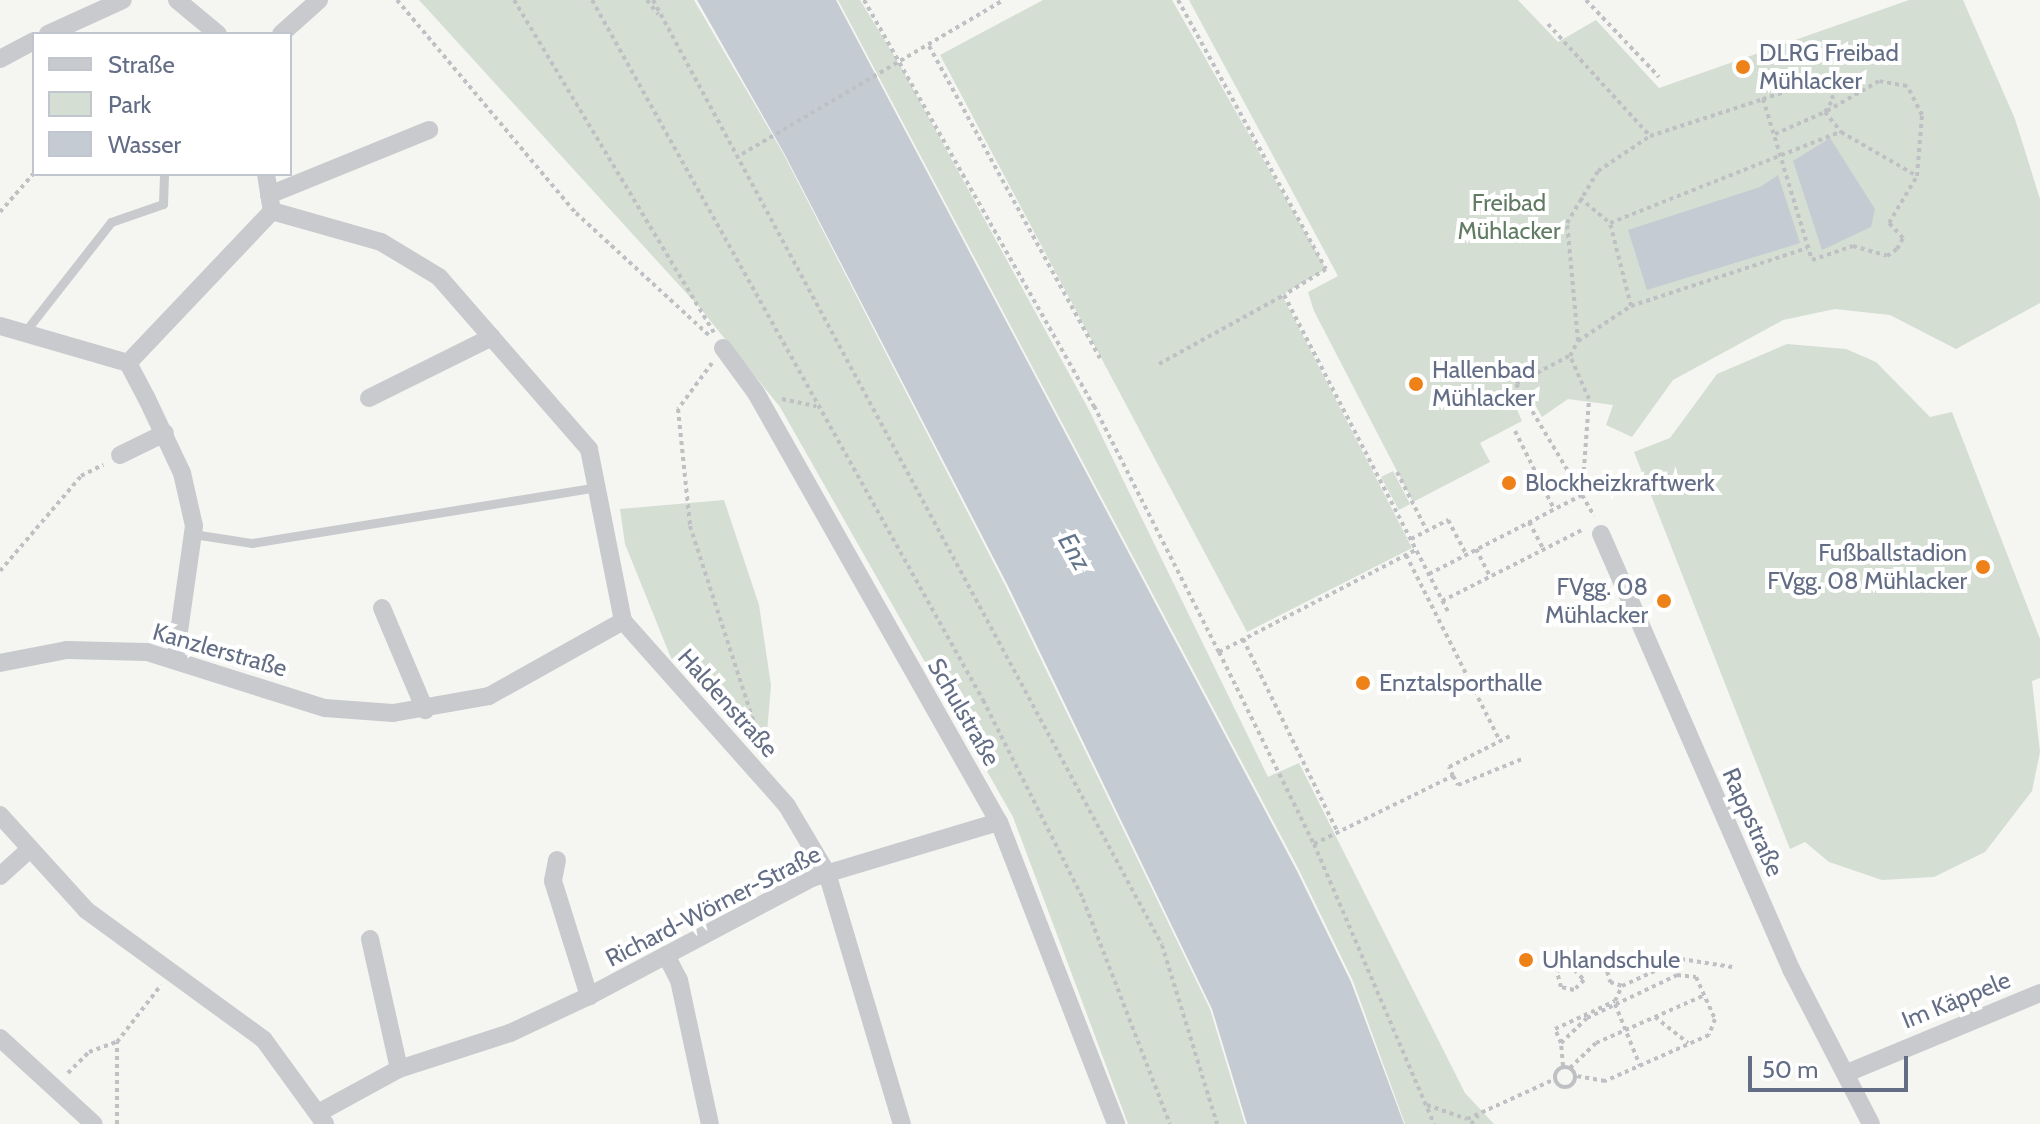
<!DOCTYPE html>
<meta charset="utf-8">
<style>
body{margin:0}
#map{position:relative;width:2040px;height:1124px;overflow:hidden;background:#f5f6f2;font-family:Cabin,sans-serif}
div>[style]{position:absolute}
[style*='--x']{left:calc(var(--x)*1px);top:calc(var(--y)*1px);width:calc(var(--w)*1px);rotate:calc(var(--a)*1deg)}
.green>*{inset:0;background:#d4ded3}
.water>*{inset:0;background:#c5cbd3}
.path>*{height:4px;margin-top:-2px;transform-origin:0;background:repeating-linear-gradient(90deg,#bfc0c3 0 4px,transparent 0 8px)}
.path>.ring{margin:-2px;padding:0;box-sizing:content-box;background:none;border:4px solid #bfc0c3;border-radius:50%}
.service>*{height:9px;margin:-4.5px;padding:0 4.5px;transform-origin:4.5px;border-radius:4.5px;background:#c8cace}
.minor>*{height:18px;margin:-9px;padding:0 9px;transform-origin:9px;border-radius:9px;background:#c8cace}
.dots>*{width:22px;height:22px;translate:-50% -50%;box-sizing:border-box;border:4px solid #fff;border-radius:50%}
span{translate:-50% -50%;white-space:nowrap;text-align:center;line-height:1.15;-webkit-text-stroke:8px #fff;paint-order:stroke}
.poi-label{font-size:24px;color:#636d85}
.left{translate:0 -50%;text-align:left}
.right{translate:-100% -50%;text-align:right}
.park-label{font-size:24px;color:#627c63}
.street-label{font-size:24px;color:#636d85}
.water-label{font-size:26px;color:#63758a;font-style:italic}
.legend{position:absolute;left:32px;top:32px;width:260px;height:144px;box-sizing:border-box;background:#fff;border:2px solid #c1c5ce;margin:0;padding:10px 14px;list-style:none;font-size:24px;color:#636d85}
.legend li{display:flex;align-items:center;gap:16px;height:40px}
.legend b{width:40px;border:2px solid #c1c5ce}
.scale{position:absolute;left:1748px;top:1056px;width:160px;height:36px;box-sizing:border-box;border:4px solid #636d85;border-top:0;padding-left:10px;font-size:24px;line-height:28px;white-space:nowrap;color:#636d85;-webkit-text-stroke:6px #fff;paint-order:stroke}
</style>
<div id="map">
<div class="green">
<div style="clip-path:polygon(419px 0,694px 0,783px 153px,1006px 587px,1210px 1009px,1245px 1124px,1128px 1124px,1013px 817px,780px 407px,700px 308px)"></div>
<div style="clip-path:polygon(838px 0,860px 0,901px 67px,1089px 410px,1268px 777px,1299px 763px,1465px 1093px,1494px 1124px,1405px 1124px,1353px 981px,1299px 870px)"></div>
<div style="clip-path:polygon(1043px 0,1172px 0,1326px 269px,1282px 295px,1412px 548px,1247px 632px,940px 55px)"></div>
<div style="clip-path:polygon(1189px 0,1518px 0,1558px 42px,1596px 20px,1659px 88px,1909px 0,1963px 0,2015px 119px,2040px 199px,2040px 303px,1956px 349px,1890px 315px,1835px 309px,1783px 320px,1673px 380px,1632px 437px,1606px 425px,1613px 405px,1568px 399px,1542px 417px,1530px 396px,1515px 405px,1522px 421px,1480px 443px,1490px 462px,1413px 502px,1314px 311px,1308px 292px,1338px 276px)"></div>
<div style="clip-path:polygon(1787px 344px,1846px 349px,1876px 362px,1930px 417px,1952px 412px,2040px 639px,2040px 678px,2032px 681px,2040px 752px,2032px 791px,1985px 852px,1934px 877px,1882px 880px,1829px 862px,1805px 842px,1790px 849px,1634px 452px,1670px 438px,1717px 374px)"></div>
<div style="clip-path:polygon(1393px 471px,1410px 504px,1399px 510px,1381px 477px)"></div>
<div style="clip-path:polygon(724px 500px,759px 605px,771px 685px,765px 756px,671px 658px,625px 544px,620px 509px)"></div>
</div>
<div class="water">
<div style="clip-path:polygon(697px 0,836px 0,1297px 871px,1351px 982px,1404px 1124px,1247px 1124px,1212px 1009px,1008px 586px,784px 153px)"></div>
<div style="clip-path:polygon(1830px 138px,1875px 209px,1871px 227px,1822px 250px,1793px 161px)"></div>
<div style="clip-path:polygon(1778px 175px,1800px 243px,1647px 290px,1628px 230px,1760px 187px)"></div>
</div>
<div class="path">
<div style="--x:397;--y:0;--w:278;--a:50"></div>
<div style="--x:576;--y:213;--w:183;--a:42.6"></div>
<div style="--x:514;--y:0;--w:388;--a:59"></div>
<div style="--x:592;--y:0;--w:802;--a:60.81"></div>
<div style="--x:983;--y:700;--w:223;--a:63.3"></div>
<div style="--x:1083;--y:899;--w:241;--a:68.9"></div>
<div style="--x:647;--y:0;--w:18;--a:52"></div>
<div style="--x:653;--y:0;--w:1073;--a:61.69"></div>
<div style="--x:1162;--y:945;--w:187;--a:72.9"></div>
<div style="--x:864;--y:0;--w:467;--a:60.5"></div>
<div style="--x:1094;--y:406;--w:276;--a:63.1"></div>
<div style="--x:1219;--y:652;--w:214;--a:63.7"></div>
<div style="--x:1314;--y:844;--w:305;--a:66.8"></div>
<div style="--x:1178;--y:0;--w:307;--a:61.2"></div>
<div style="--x:1326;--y:269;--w:49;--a:148.2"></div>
<div style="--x:1284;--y:295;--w:356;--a:62.6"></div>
<div style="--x:1586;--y:0;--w:106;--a:46.5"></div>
<div style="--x:1548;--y:24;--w:151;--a:47.7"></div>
<div style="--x:929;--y:46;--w:356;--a:61.3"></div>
<div style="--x:1825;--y:112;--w:15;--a:-58"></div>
<div style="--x:1833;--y:99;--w:15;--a:-106"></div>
<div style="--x:1829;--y:85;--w:17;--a:-173"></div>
<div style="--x:1812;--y:83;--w:52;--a:161.9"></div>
<div style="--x:1763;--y:99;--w:168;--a:73.1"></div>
<div style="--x:1812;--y:260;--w:43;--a:-18.9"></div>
<div style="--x:1853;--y:246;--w:35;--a:16"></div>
<div style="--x:1887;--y:256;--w:12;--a:-35"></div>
<div style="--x:1897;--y:249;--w:13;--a:-61"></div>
<div style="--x:1903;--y:238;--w:21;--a:-133"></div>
<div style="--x:1889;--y:223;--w:55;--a:-59.2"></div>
<div style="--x:1775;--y:134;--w:55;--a:-23.7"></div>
<div style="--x:1825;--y:112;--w:26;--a:51"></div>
<div style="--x:1841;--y:132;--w:88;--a:30.1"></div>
<div style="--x:1917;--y:176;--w:61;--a:-85.3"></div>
<div style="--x:1922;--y:115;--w:33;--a:-117"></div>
<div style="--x:1907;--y:86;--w:28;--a:-170"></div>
<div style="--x:1879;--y:81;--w:62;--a:150.1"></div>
<div style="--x:742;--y:154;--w:303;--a:-30.5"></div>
<div style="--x:1580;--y:198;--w:38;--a:40"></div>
<div style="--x:0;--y:212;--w:52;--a:-48.9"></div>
<div style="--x:1631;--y:306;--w:86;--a:-104.2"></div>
<div style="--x:1610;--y:223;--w:247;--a:-21.6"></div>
<div style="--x:1578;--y:341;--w:64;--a:-33.4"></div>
<div style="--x:1631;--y:306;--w:185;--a:-18.2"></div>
<div style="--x:1569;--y:356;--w:60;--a:152.2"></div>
<div style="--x:1516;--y:384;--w:127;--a:59.2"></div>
<div style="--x:712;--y:363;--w:57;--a:126.5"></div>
<div style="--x:678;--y:409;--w:118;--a:84.1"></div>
<div style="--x:690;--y:526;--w:232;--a:72"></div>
<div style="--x:1159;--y:364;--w:143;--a:-28.9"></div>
<div style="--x:782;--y:399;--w:35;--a:12"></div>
<div style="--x:1515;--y:431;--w:87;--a:63.4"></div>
<div style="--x:1397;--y:472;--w:66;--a:63"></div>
<div style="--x:1582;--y:495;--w:96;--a:-85.8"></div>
<div style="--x:1589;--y:399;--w:47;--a:-113.8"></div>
<div style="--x:1570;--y:356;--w:17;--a:-62"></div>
<div style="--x:1578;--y:341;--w:119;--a:-95.3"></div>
<div style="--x:1567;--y:223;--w:61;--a:-59.2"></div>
<div style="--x:1598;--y:171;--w:63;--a:-33.9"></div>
<div style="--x:1650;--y:136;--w:119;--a:-18.1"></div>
<div style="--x:1529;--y:522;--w:32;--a:62"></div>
<div style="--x:1411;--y:539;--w:42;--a:-27.2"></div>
<div style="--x:1448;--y:520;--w:38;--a:62"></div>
<div style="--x:1476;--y:549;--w:31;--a:63"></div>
<div style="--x:1406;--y:555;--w:208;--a:63.2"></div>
<div style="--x:0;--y:571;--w:125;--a:-49.5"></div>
<div style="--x:81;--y:476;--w:25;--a:-27"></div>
<div style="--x:1429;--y:574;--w:172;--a:-27.3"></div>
<div style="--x:1582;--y:495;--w:24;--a:60"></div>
<div style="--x:1442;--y:601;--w:159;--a:-26.9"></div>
<div style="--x:1243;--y:639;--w:216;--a:63.9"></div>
<div style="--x:1219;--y:652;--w:222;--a:-27.4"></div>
<div style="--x:1453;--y:776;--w:10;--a:-114"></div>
<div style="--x:1449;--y:767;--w:68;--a:-26.9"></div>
<div style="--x:1314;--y:844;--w:155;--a:-26.1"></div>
<div style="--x:1453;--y:776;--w:10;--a:61"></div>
<div style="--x:1458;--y:785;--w:69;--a:-22.1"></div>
<div style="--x:1569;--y:964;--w:22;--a:47"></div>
<div style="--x:1584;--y:980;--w:14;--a:135"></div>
<div style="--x:1574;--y:990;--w:13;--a:-167"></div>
<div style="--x:1561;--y:987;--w:16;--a:-105"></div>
<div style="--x:1557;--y:972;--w:9;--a:-54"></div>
<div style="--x:1562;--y:965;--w:21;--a:-11"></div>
<div style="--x:1583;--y:961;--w:22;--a:8"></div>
<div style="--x:1605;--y:964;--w:19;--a:74"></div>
<div style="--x:1610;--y:982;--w:13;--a:18"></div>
<div style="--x:1622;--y:986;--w:65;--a:-24.6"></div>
<div style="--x:1681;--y:959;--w:52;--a:8.9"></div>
<div style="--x:1605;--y:964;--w:15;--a:-32"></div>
<div style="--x:1615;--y:1004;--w:67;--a:68"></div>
<div style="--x:1655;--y:1017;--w:42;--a:38.2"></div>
<div style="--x:1561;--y:1043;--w:15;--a:-113"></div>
<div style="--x:1555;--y:1029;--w:66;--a:-25"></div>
<div style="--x:1615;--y:1001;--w:17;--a:-65"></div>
<div style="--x:1563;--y:1066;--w:23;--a:-95"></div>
<div style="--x:1561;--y:1043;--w:36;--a:-44"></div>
<div style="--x:1587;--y:1018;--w:100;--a:-25.5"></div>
<div style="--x:1677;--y:975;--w:19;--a:6"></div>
<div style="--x:1696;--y:977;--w:46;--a:65.7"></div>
<div style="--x:1715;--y:1019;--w:17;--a:111"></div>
<div style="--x:1709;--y:1035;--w:114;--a:156.1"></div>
<div style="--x:1605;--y:1081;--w:29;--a:-170"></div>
<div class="ring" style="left:1555px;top:1067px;width:16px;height:16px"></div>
<div style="--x:1570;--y:1068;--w:36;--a:-44"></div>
<div style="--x:1596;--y:1043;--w:119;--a:-23.8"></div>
<div style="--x:68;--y:1073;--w:30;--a:-45"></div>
<div style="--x:89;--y:1052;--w:30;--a:-20"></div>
<div style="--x:1427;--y:1105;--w:42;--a:19.3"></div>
<div style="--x:1467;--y:1119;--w:97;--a:-24.4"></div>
<div style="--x:117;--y:1124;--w:82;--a:-90"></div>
<div style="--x:117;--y:1042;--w:72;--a:-52.3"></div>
<div style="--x:1471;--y:1124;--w:11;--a:-49"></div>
</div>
<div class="service">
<div style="--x:24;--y:333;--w:141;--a:-51.9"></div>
<div style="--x:111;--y:222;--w:55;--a:-19.1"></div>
<div style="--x:163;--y:204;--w:30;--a:-88"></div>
<div style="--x:193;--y:534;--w:60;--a:8.7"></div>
<div style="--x:252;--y:543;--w:351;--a:-9.2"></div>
</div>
<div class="minor">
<div style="--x:177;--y:0;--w:53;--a:39.7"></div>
<div style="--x:48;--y:34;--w:82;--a:-24.4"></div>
<div style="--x:281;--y:34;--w:51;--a:-41.8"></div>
<div style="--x:0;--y:59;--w:38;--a:-28"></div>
<div style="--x:266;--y:174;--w:37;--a:81"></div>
<div style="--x:272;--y:211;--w:113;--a:15.9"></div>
<div style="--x:381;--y:242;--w:68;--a:31.1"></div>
<div style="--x:439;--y:277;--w:228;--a:48.9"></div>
<div style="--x:589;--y:449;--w:175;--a:78.8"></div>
<div style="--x:623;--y:621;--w:247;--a:48.4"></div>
<div style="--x:787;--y:806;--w:78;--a:59.2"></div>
<div style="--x:827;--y:873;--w:262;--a:73.4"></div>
<div style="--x:269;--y:195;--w:173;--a:-22.1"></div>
<div style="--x:0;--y:326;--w:133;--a:16.1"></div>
<div style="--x:128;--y:363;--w:41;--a:62.2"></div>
<div style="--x:147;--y:399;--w:82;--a:64.7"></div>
<div style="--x:182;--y:473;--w:54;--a:77.2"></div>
<div style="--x:194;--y:526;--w:134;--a:98.1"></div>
<div style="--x:723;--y:348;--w:56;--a:53.7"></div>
<div style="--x:756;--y:393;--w:493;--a:60.5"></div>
<div style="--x:999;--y:822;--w:324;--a:68.8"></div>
<div style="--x:128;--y:363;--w:209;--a:-46.5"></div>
<div style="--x:369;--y:398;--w:137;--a:-26.4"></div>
<div style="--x:120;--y:455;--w:50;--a:-26.1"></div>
<div style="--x:1601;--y:534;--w:475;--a:66.4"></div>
<div style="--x:1791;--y:969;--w:174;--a:62.7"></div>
<div style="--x:382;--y:608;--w:111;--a:67.1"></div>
<div style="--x:0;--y:663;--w:68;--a:-11"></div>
<div style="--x:67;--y:650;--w:80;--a:1.4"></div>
<div style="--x:147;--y:652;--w:187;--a:17.5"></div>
<div style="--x:325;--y:708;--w:68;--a:4.2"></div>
<div style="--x:393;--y:713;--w:97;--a:-10"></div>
<div style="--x:489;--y:696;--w:154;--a:-29.2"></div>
<div style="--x:0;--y:815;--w:128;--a:47.8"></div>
<div style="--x:86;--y:910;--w:220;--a:36.1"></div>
<div style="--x:264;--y:1040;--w:104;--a:54"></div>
<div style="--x:557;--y:860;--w:21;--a:101"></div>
<div style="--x:553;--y:881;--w:121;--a:72.6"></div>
<div style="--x:0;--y:876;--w:36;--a:-42"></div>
<div style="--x:370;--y:939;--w:133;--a:77.4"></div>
<div style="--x:666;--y:955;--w:28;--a:63"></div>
<div style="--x:679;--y:980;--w:147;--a:77.9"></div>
<div style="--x:0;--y:1038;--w:127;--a:42.5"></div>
<div style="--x:1847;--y:1073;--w:209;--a:-22.5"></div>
<div style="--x:320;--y:1112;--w:90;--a:-28.6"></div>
<div style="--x:399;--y:1069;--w:117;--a:-18"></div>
<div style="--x:510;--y:1033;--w:87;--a:-25.1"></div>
<div style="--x:589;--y:996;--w:252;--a:-27.9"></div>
<div style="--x:812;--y:878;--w:195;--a:-16.7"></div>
</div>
<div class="dots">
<div style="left:1743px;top:67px;background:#ef8119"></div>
<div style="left:1416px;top:384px;background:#ef8119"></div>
<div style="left:1509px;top:483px;background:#ef8119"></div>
<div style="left:1983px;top:567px;background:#ef8119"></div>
<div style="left:1664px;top:601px;background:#ef8119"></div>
<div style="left:1363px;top:683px;background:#ef8119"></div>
<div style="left:1526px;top:960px;background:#ef8119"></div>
</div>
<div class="poi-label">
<span class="left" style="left:1759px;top:67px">DLRG Freibad<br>Mühlacker</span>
<span class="left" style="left:1432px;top:384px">Hallenbad<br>Mühlacker</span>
<span class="left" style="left:1525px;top:483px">Blockheizkraftwerk</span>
<span class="right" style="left:1967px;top:567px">Fußballstadion<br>FVgg. 08 Mühlacker</span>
<span class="right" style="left:1648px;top:601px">FVgg. 08<br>Mühlacker</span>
<span class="left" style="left:1379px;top:683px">Enztalsporthalle</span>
<span class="left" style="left:1542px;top:960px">Uhlandschule</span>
</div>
<div class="park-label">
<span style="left:1509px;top:217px">Freibad<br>Mühlacker</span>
</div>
<div class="street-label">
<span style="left:220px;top:650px;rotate:16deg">Kanzlerstraße</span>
<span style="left:728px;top:703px;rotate:48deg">Haldenstraße</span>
<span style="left:964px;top:712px;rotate:60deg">Schulstraße</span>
<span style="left:1753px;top:822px;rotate:66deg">Rappstraße</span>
<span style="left:713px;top:906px;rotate:-27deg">Richard-Wörner-Straße</span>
<span style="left:1956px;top:1000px;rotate:-22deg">Im Käppele</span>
</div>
<div class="water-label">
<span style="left:1074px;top:552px;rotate:60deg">Enz</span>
</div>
<ul class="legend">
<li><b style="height:10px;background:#c8cace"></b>Straße</li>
<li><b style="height:22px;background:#d4ded3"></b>Park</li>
<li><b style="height:22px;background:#c5cbd3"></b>Wasser</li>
</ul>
<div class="scale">50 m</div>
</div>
